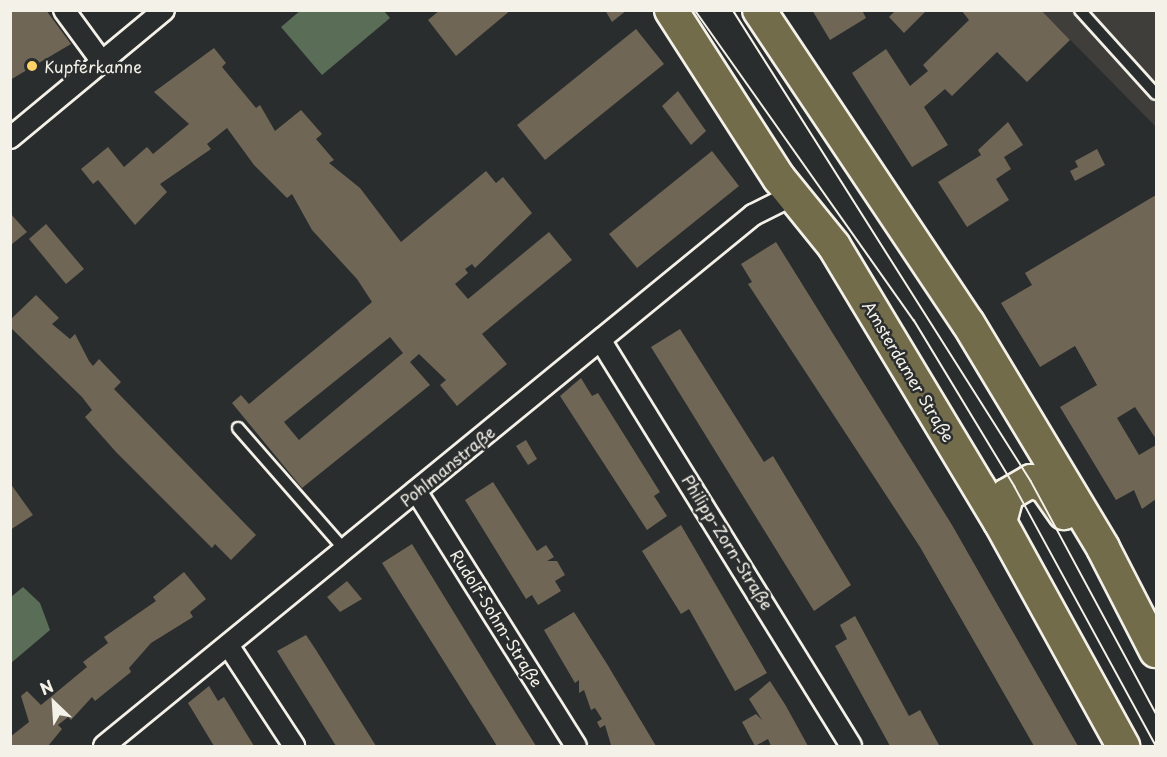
<!DOCTYPE html>
<meta charset="utf-8">
<style>
body{margin:0}
#map{position:relative;width:1167px;height:757px;overflow:hidden;background:#2a2d2e;font-family:"Playpen Sans",sans-serif}
div>[style]{position:absolute}
[style*='--x']{left:calc(var(--x)*1px);top:calc(var(--y)*1px);width:calc(var(--w)*1px);rotate:calc(var(--a)*1deg)}
.built>*{inset:0;background:#3f3e3a}
.green>*{inset:0;background:#5a6d57}
.building>*{inset:0;background:#6f6656}
.roads{filter:drop-shadow(2px 0 #f4f1e8) drop-shadow(-2px 0 #f4f1e8) drop-shadow(0 2px #f4f1e8) drop-shadow(0 -2px #f4f1e8)}
.lane>*{height:10px;margin:-5px;padding:0 5px;transform-origin:5px;border-radius:5px;background:#2a2d2e}
.street>*{height:20px;margin:-10px;padding:0 10px;transform-origin:10px;border-radius:10px;background:#2a2d2e}
.primary>*{height:32px;margin:-16px;padding:0 16px;transform-origin:16px;border-radius:16px;background:#726c4b}
.tram>*{height:1.5px;margin:-0.75px;padding:0 0.75px;transform-origin:0.75px;border-radius:0.75px;background:#f4f1e8}
.dots>*{width:16px;height:16px;translate:-50% -50%;box-sizing:border-box;border:3px solid #2a2d2e;border-radius:50%}
span{translate:-50% -50%;white-space:nowrap;text-align:center;line-height:1.15;-webkit-text-stroke:5px #2a2d2e;paint-order:stroke}
.poi-label{font-size:16px;color:#f4f1e8}
.left{translate:0 -50%;text-align:left}
.street-label{font-size:16px;color:#f4f1e8}
.frame{position:absolute;inset:0;border:12px solid #f4f1e8;pointer-events:none}
.north{position:absolute;left:24px;top:673px;width:60px;height:60px;-webkit-text-stroke:4px #2a2d2e;paint-order:stroke;rotate:335deg;font-size:16px;font-weight:700;line-height:24px;text-align:center;color:#f4f1e8}
.north::after{content:'';display:block;margin:auto;width:21px;height:27px;background:#f4f1e8;clip-path:polygon(50% 0,100% 100%,50% 72%,0 100%)}
</style>
<div id="map">
<div class="built">
<div style="clip-path:polygon(1042px 11px,1156px 11px,1156px 127px)"></div>
</div>
<div class="green">
<div style="clip-path:polygon(301px 10px,384px 11px,390px 18px,322px 75px,281px 27px)"></div>
<div style="clip-path:polygon(23px 587px,40px 603px,50px 630px,11px 663px,11px 597px)"></div>
</div>
<div class="building">
<div style="clip-path:polygon(10px 10px,46px 10px,71px 44px,10px 80px)"></div>
<div style="clip-path:polygon(440px 10px,511px 10px,456px 56px,428px 20px)"></div>
<div style="clip-path:polygon(605px 10px,627px 10px,612px 22px)"></div>
<div style="clip-path:polygon(812px 10px,862px 10px,866px 18px,830px 40px)"></div>
<div style="clip-path:polygon(896px 10px,927px 10px,904px 33px,889px 17px)"></div>
<div style="clip-path:polygon(961px 10px,1041px 10px,1070px 40px,1027px 82px,997px 52px,952px 96px,945px 89px,924px 107px,948px 145px,912px 167px,852px 73px,886px 49px,910px 86px,928px 71px,923px 65px,969px 20px)"></div>
<div style="clip-path:polygon(636px 29px,664px 64px,545px 160px,517px 125px)"></div>
<div style="clip-path:polygon(evenodd,214px 48px,226px 63px,222px 67px,256px 108px,260px 105px,275px 131px,301px 110px,322px 134px,316px 139px,334px 160px,329px 163px,360px 188px,401px 242px,486px 171px,496px 183px,503px 177px,532px 213px,475px 268px,472px 264px,465px 269px,468px 273px,455px 284px,468px 299px,549px 232px,572px 260px,482px 334px,507px 364px,457px 406px,440px 385px,446px 380px,419px 354px,410px 362px,430px 385px,302px 488px,232px 403px,241px 395px,249px 404px,372px 302px,357px 279px,312px 230px,292px 194px,287px 198px,254px 165px,227px 128px,207px 144px,211px 149px,160px 184px,167px 192px,135px 225px,98px 180px,93px 184px,81px 169px,108px 147px,124px 167px,147px 147px,153px 154px,189px 124px,154px 92px,214px 48px,390px 337px,403px 353px,299px 440px,284px 422px,390px 337px)"></div>
<div style="clip-path:polygon(678px 91px,706px 131px,691px 145px,662px 106px)"></div>
<div style="clip-path:polygon(1008px 122px,1023px 145px,1004px 157px,1011px 169px,996px 179px,1009px 200px,967px 227px,938px 182px,981px 155px,978px 150px)"></div>
<div style="clip-path:polygon(1097px 149px,1105px 165px,1075px 181px,1070px 171px,1078px 167px,1075px 161px)"></div>
<div style="clip-path:polygon(712px 151px,739px 186px,637px 268px,609px 234px)"></div>
<div style="clip-path:polygon(1156px 195px,1156px 439px,1135px 407px,1117px 418px,1139px 455px,1156px 445px,1156px 499px,1142px 509px,1134px 490px,1116px 500px,1060px 407px,1097px 385px,1075px 346px,1040px 367px,1001px 303px,1032px 285px,1025px 273px)"></div>
<div style="clip-path:polygon(10px 213px,27px 232px,12px 244px,10px 243px)"></div>
<div style="clip-path:polygon(46px 224px,84px 269px,66px 284px,29px 239px)"></div>
<div style="clip-path:polygon(776px 242px,952px 525px,1078px 746px,1034px 746px,920px 547px,748px 284px,752px 282px,741px 264px)"></div>
<div style="clip-path:polygon(36px 295px,59px 318px,52px 324px,70px 339px,75px 334px,89px 361px,93px 366px,99px 359px,121px 382px,114px 389px,256px 535px,231px 560px,215px 544px,212px 548px,116px 452px,85px 417px,92px 410px,82px 397px,10px 327px,10px 320px)"></div>
<div style="clip-path:polygon(680px 329px,764px 462px,773px 456px,851px 585px,814px 611px,651px 347px)"></div>
<div style="clip-path:polygon(581px 378px,592px 396px,598px 393px,660px 492px,654px 496px,667px 516px,647px 530px,560px 396px)"></div>
<div style="clip-path:polygon(526px 440px,537px 459px,528px 465px,516px 446px)"></div>
<div style="clip-path:polygon(493px 482px,537px 551px,546px 545px,554px 557px,547px 561px,557px 561px,565px 575px,555px 581px,561px 591px,538px 605px,532px 595px,526px 599px,465px 500px)"></div>
<div style="clip-path:polygon(10px 483px,33px 515px,10px 530px)"></div>
<div style="clip-path:polygon(681px 525px,767px 673px,735px 691px,689px 609px,681px 614px,642px 551px)"></div>
<div style="clip-path:polygon(412px 544px,513px 709px,536px 746px,497px 746px,382px 563px)"></div>
<div style="clip-path:polygon(184px 572px,206px 599px,190px 612px,193px 617px,151px 643px,129px 668px,131px 672px,95px 701px,92px 697px,71px 720px,68px 717px,58px 725px,62px 729px,48px 746px,10px 746px,10px 737px,29px 722px,21px 696px,27px 691px,41px 705px,87px 667px,83px 662px,108px 643px,104px 637px,156px 601px,153px 597px)"></div>
<div style="clip-path:polygon(347px 581px,362px 599px,340px 612px,327px 597px)"></div>
<div style="clip-path:polygon(574px 612px,607px 664px,656px 746px,611px 745px,605px 725px,600px 728px,597px 722px,602px 719px,595px 708px,591px 710px,584px 690px,579px 693px,579px 680px,575px 683px,544px 630px)"></div>
<div style="clip-path:polygon(855px 616px,909px 716px,920px 710px,939px 745px,890px 746px,835px 646px,847px 639px,840px 625px)"></div>
<div style="clip-path:polygon(306px 635px,316px 650px,376px 746px,336px 746px,277px 651px)"></div>
<div style="clip-path:polygon(770px 681px,786px 706px,808px 746px,771px 746px,768px 739px,755px 746px,742px 722px,756px 714px,762px 720px,749px 699px)"></div>
<div style="clip-path:polygon(209px 686px,218px 701px,224px 697px,254px 746px,214px 746px,188px 703px)"></div>
</div>
<div class="roads">
<div class="lane">
<div style="--x:1080;--y:10;--w:113;--a:47.9"></div>
<div style="--x:238;--y:428;--w:161;--a:48.8"></div>
</div>
<div class="street">
<div style="--x:64;--y:10;--w:64;--a:53.8"></div>
<div style="--x:10;--y:138;--w:200;--a:-39.7"></div>
<div style="--x:601;--y:341;--w:476;--a:58.3"></div>
<div style="--x:416;--y:491;--w:301;--a:57.9"></div>
<div style="--x:228;--y:645;--w:121;--a:56.8"></div>
<div style="--x:104;--y:746;--w:839;--a:-39.29"></div>
<div style="--x:753;--y:215;--w:47;--a:-26.6"></div>
</div>
<div class="primary">
<div style="--x:671;--y:10;--w:200;--a:57.3"></div>
<div style="--x:779;--y:178;--w:87;--a:51"></div>
<div style="--x:834;--y:246;--w:322;--a:59"></div>
<div style="--x:1000;--y:522;--w:256;--a:61.2"></div>
<div style="--x:759;--y:10;--w:376;--a:56.3"></div>
<div style="--x:968;--y:323;--w:262;--a:59"></div>
<div style="--x:1103;--y:548;--w:116;--a:62.8"></div>
<div style="--x:1000;--y:522;--w:28;--a:-75"></div>
<div style="--x:1007;--y:495;--w:28;--a:-30"></div>
<div style="--x:1031;--y:481;--w:16;--a:22"></div>
<div style="--x:1046;--y:487;--w:32;--a:55"></div>
</div>
</div>
<div class="tram">
<div style="--x:695;--y:10;--w:380;--a:54.8"></div>
<div style="--x:914;--y:320;--w:195;--a:58.8"></div>
<div style="--x:1015;--y:487;--w:295;--a:61.4"></div>
<div style="--x:733;--y:10;--w:557;--a:57.68"></div>
<div style="--x:1031;--y:481;--w:264;--a:61.7"></div>
</div>
<div class="dots">
<div style="left:32px;top:66px;background:#ffd166"></div>
</div>
<div class="poi-label">
<span class="left" style="left:44px;top:66px">Kupferkanne</span>
</div>
<div class="street-label">
<span style="left:909px;top:371px;rotate:59deg">Amsterdamer Straße</span>
<span style="left:447px;top:466px;rotate:-39deg">Pohlmanstraße</span>
<span style="left:728px;top:542px;rotate:58deg">Philipp-Zorn-Straße</span>
<span style="left:497px;top:618px;rotate:58deg">Rudolf-Sohm-Straße</span>
</div>
<div class="frame"></div>
<div class="north">N</div>
</div>
